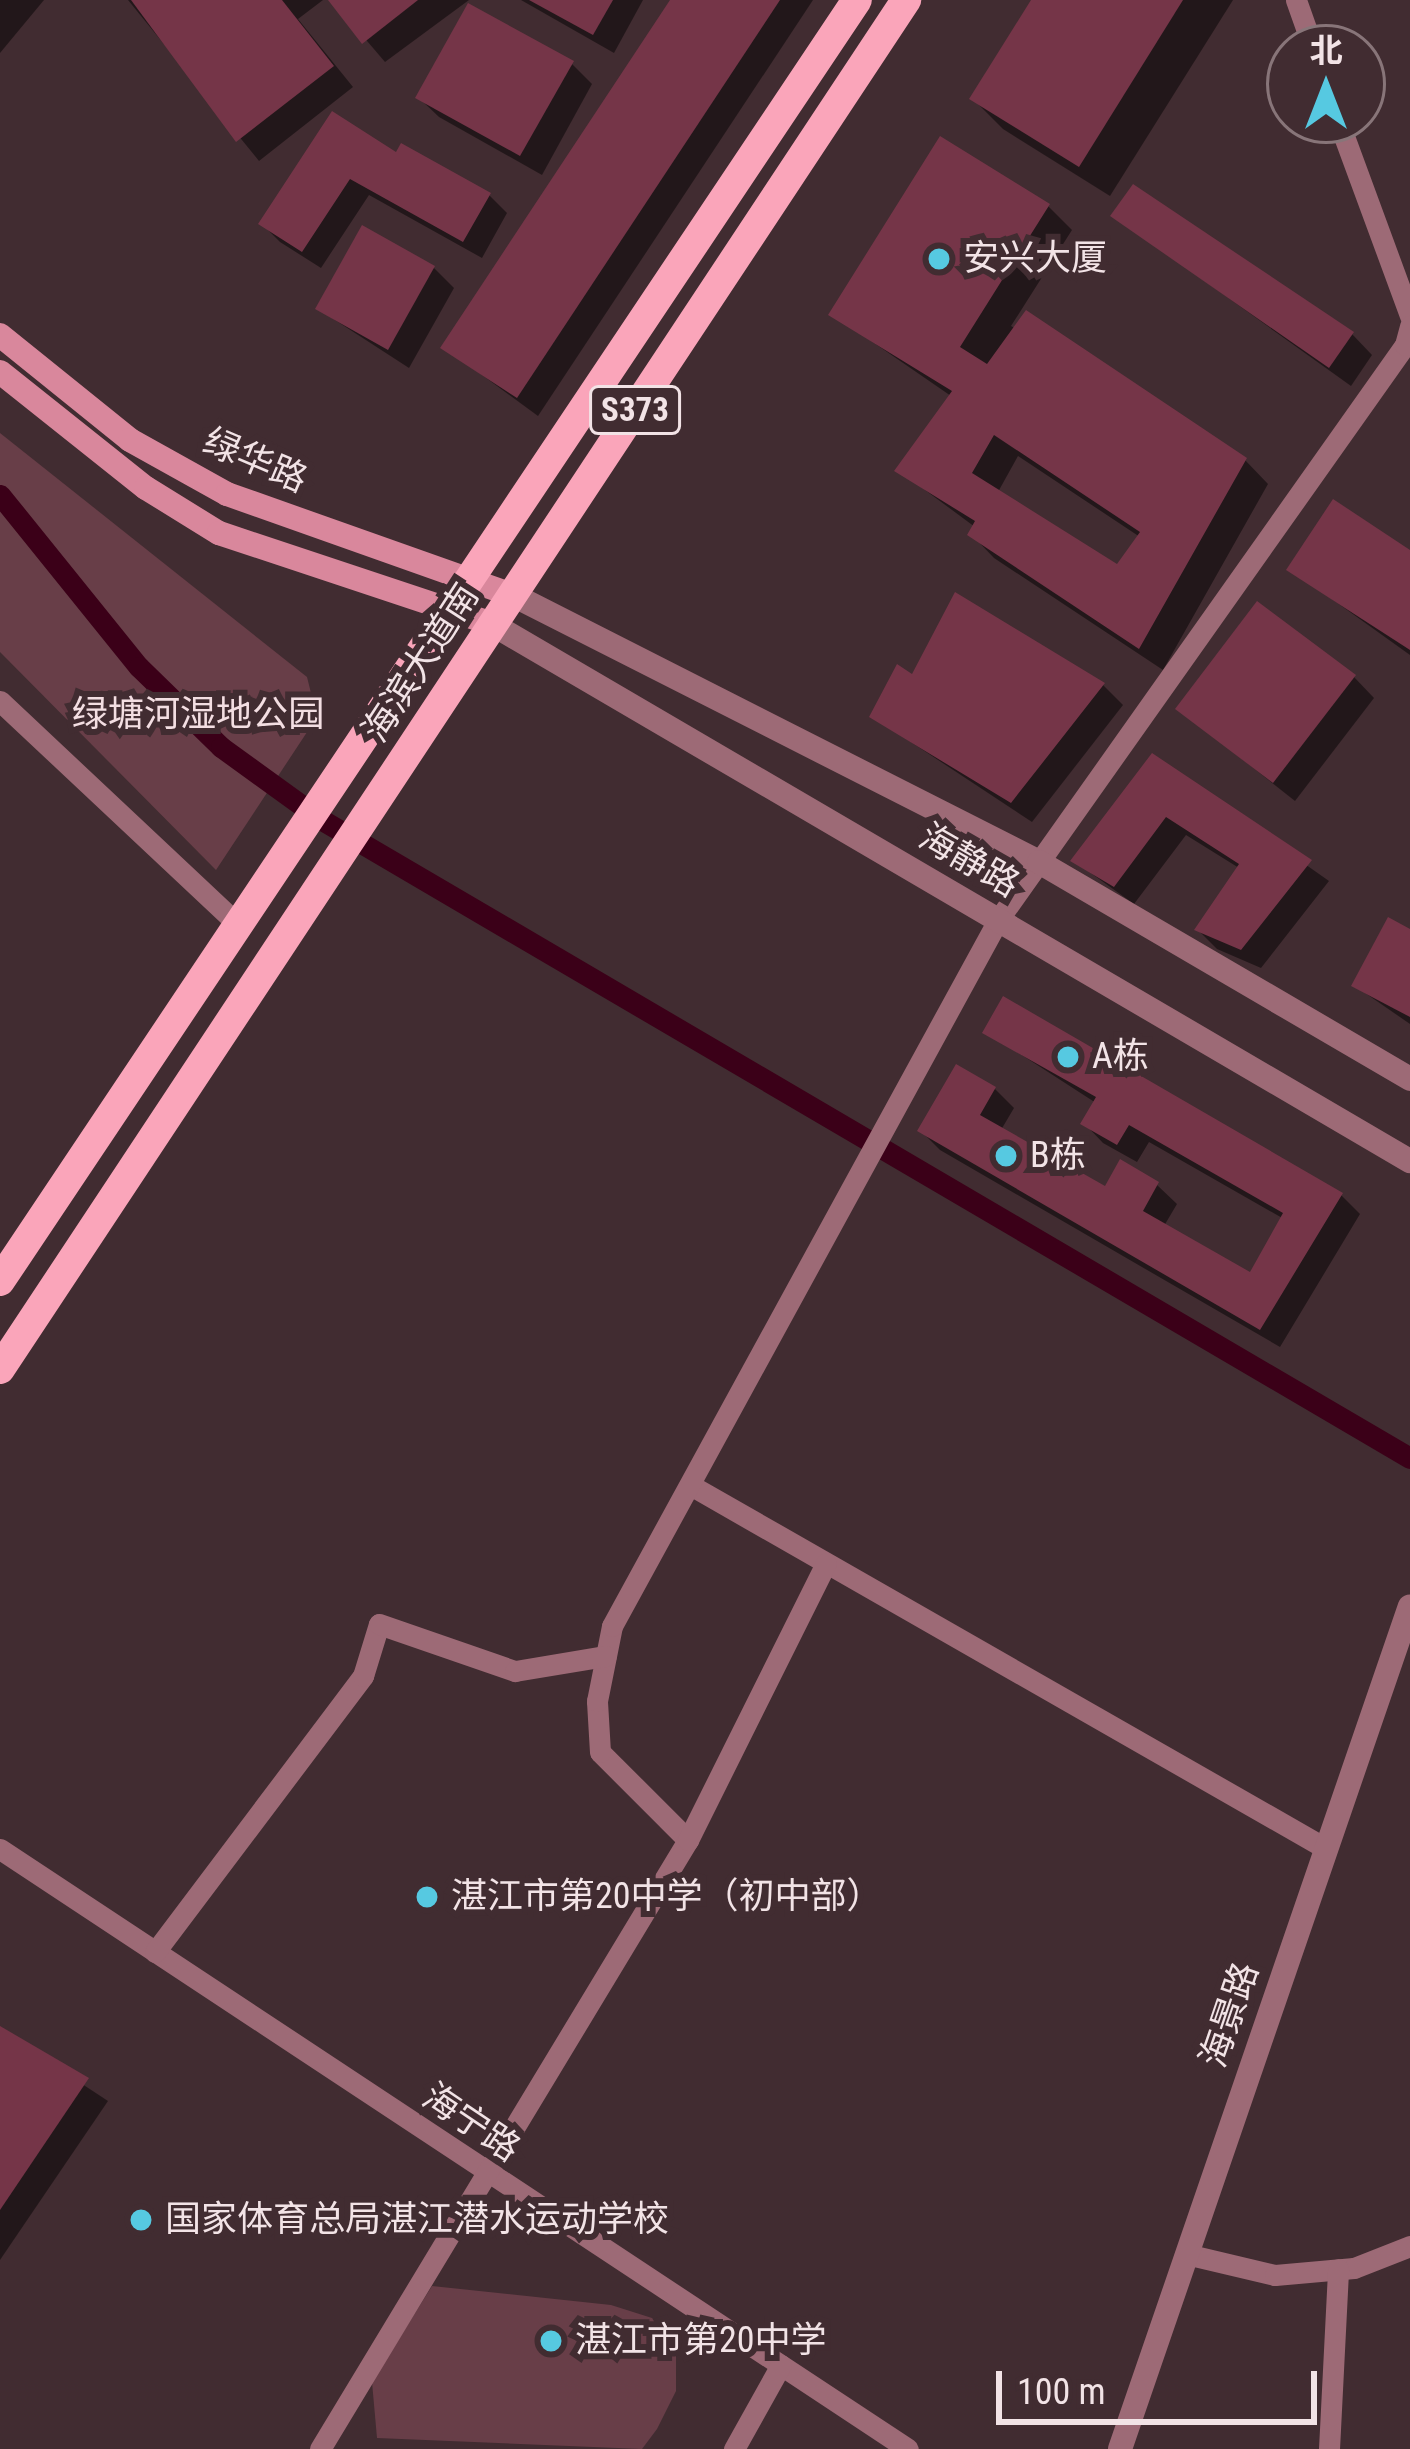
<!DOCTYPE html>
<meta charset="utf-8">
<style>
body{margin:0}
#map{position:relative;width:1410px;height:2449px;overflow:hidden;background:#412c31;font-family:"Roboto Condensed","Noto Sans SC",sans-serif}
div>[style]{position:absolute}
[style*='--x']{left:calc(var(--x)*1px);top:calc(var(--y)*1px);width:calc(var(--w)*1px);rotate:calc(var(--a)*1deg)}
.green>*{inset:0;background:#683e48}
.shadow>*{inset:0;background:#0007}
.canal>*{height:21px;margin:-10.5px;padding:0 10.5px;transform-origin:10.5px;border-radius:10.5px;background:#3b0018}
.building>*{inset:0;background:#753548}
.minor>*{height:21px;margin:-10.5px;padding:0 10.5px;transform-origin:10.5px;border-radius:10.5px;background:#9d6a76}
.tertiary>*{height:24px;margin:-12px;padding:0 12px;transform-origin:12px;border-radius:12px;background:#9d6a76}
.secondary>*{height:24px;margin:-12px;padding:0 12px;transform-origin:12px;border-radius:12px;background:#d9879c}
.primary>*{height:30px;margin:-15px;padding:0 15px;transform-origin:15px;border-radius:15px;background:#faa5ba}
.dots>*{width:33px;height:33px;translate:-50% -50%;box-sizing:border-box;border:6px solid #412c31;border-radius:50%}
span{translate:-50% -50%;white-space:nowrap;text-align:center;line-height:1.15;-webkit-text-stroke:12px #412c31;paint-order:stroke}
.shield-label span{padding:3px 9px;background:#412c31;border:3px solid;border-radius:9px;-webkit-text-stroke-width:0}
.shield-label{font-size:33px;color:#f2e3e6;font-weight:700}
.poi-label{font-size:36px;color:#f2e3e6}
.left{translate:0 -50%;text-align:left}
.street-label{font-size:36px;color:#f2e3e6}
.park-label{font-size:36px;color:#f3dee2}
.north{position:absolute;left:1266px;top:24px;width:120px;height:120px;box-sizing:border-box;background:#412c31;border:3px solid #887579;border-radius:50%;rotate:0deg;font-size:33px;font-weight:700;line-height:48px;text-align:center;color:#f2e3e6}
.north::after{content:'';display:block;margin:auto;width:42px;height:54px;background:#56c9e1;clip-path:polygon(50% 0,100% 100%,50% 72%,0 100%)}
.scale{position:absolute;left:996px;top:2371px;width:321px;height:54px;box-sizing:border-box;border:6px solid #f2e3e6;border-top:0;padding-left:15px;font-size:36px;line-height:42px;white-space:nowrap;color:#f2e3e6;-webkit-text-stroke:9px #412c31;paint-order:stroke}
</style>
<div id="map">
<div class="green">
<div style="clip-path:polygon(0 433px,307px 677px,317px 717px,216px 870px,0 652px)"></div>
<div style="clip-path:polygon(432px 2286px,611px 2305px,652px 2318px,676px 2348px,676px 2391px,657px 2429px,642px 2449px,377px 2438px,372px 2382px)"></div>
</div>
<div class="shadow">
<div style="clip-path:polygon(0 0,44px 0,0 53px)"></div>
<div style="clip-path:polygon(128px 0,323px 0,298px 19px,353px 87px,259px 161px)"></div>
<div style="clip-path:polygon(332px 0,469px 0,385px 62px)"></div>
<div style="clip-path:polygon(521px 0,643px 0,614px 53px)"></div>
<div style="clip-path:polygon(673px 0,813px 0,538px 416px,444px 347px)"></div>
<div style="clip-path:polygon(1035px 0,1233px 0,1110px 196px,1003px 129px,973px 99px)"></div>
<div style="clip-path:polygon(572px 64px,592px 84px,542px 175px,439px 117px,418px 97px)"></div>
<div style="clip-path:polygon(333px 115px,397px 156px,489px 195px,507px 213px,482px 258px,369px 195px,321px 268px,280px 242px,262px 224px)"></div>
<div style="clip-path:polygon(evenodd,1048px 206px,1072px 230px,1011px 326px,1245px 460px,1268px 484px,1163px 670px,994px 558px,971px 534px,975px 527px,898px 470px,951px 396px,832px 314px,1048px 206px,1018px 456px,1140px 537px,1118px 568px,998px 492px,1018px 456px)"></div>
<div style="clip-path:polygon(1114px 216px,1352px 334px,1372px 355px,1351px 386px)"></div>
<div style="clip-path:polygon(434px 268px,454px 288px,409px 368px,318px 309px)"></div>
<div style="clip-path:polygon(1410px 553px,1410px 655px,1290px 569px)"></div>
<div style="clip-path:polygon(1354px 677px,1374px 698px,1295px 801px,1179px 709px)"></div>
<div style="clip-path:polygon(914px 678px,1103px 685px,1123px 705px,1032px 822px,873px 717px)"></div>
<div style="clip-path:polygon(1153px 757px,1329px 881px,1261px 968px,1217px 949px,1198px 930px,1239px 868px,1186px 835px,1134px 904px,1074px 861px)"></div>
<div style="clip-path:polygon(1410px 932px,1410px 1024px,1355px 986px)"></div>
<div style="clip-path:polygon(986px 1032px,1341px 1195px,1360px 1214px,1280px 1347px,940px 1150px,921px 1131px,995px 1089px,1014px 1108px,1001px 1130px,1106px 1190px,1157px 1185px,1177px 1204px,1164px 1226px,1251px 1276px,1284px 1219px,1149px 1142px,1137px 1162px,1103px 1143px,1084px 1123px,1096px 1103px)"></div>
<div style="clip-path:polygon(0 2030px,108px 2101px,0 2260px)"></div>
</div>
<div class="canal">
<div style="--x:0;--y:495;--w:221;--a:51.1"></div>
<div style="--x:139;--y:667;--w:115;--a:44.3"></div>
<div style="--x:221;--y:747;--w:125;--a:35.9"></div>
<div style="--x:322;--y:820;--w:1261;--a:30.39"></div>
</div>
<div class="building">
<div style="clip-path:polygon(131px 0,282px 0,334px 66px,236px 142px)"></div>
<div style="clip-path:polygon(328px 0,418px 0,362px 44px)"></div>
<div style="clip-path:polygon(529px 0,613px 0,593px 35px)"></div>
<div style="clip-path:polygon(670px 0,780px 0,517px 398px,440px 348px)"></div>
<div style="clip-path:polygon(1031px 0,1183px 0,1079px 167px,969px 99px)"></div>
<div style="clip-path:polygon(468px 3px,574px 61px,520px 156px,415px 98px)"></div>
<div style="clip-path:polygon(332px 111px,396px 152px,401px 143px,491px 193px,463px 242px,350px 179px,302px 252px,258px 224px)"></div>
<div style="clip-path:polygon(evenodd,940px 136px,1050px 204px,960px 347px,987px 364px,1026px 310px,1247px 458px,1139px 649px,967px 535px,975px 521px,894px 471px,952px 391px,828px 315px,940px 136px,994px 435px,1140px 532px,1117px 564px,972px 473px,994px 435px)"></div>
<div style="clip-path:polygon(1133px 184px,1354px 332px,1329px 368px,1110px 216px)"></div>
<div style="clip-path:polygon(362px 225px,435px 266px,388px 350px,315px 309px)"></div>
<div style="clip-path:polygon(1333px 499px,1410px 550px,1410px 650px,1286px 570px)"></div>
<div style="clip-path:polygon(955px 592px,1105px 683px,1011px 803px,869px 717px,897px 664px,912px 674px)"></div>
<div style="clip-path:polygon(1257px 601px,1356px 675px,1273px 783px,1175px 709px)"></div>
<div style="clip-path:polygon(1152px 753px,1312px 860px,1241px 950px,1194px 930px,1239px 864px,1166px 817px,1114px 887px,1070px 861px)"></div>
<div style="clip-path:polygon(1388px 917px,1410px 929px,1410px 1017px,1351px 986px)"></div>
<div style="clip-path:polygon(1003px 996px,1343px 1193px,1260px 1330px,917px 1131px,956px 1064px,996px 1087px,980px 1115px,1105px 1186px,1120px 1159px,1159px 1182px,1143px 1211px,1250px 1272px,1283px 1213px,1129px 1125px,1117px 1145px,1080px 1124px,1096px 1097px,982px 1033px)"></div>
<div style="clip-path:polygon(0 2026px,89px 2078px,0 2210px)"></div>
</div>
<div class="minor">
<div style="--x:1296;--y:0;--w:51;--a:70.5"></div>
<div style="--x:1338;--y:120;--w:209;--a:69.8"></div>
<div style="--x:0;--y:701;--w:323;--a:43.2"></div>
<div style="--x:692;--y:1486;--w:729;--a:29.76"></div>
<div style="--x:688;--y:1840;--w:124;--a:-135"></div>
<div style="--x:600;--y:1752;--w:51;--a:-93.4"></div>
<div style="--x:597;--y:1701;--w:76;--a:-78.7"></div>
<div style="--x:612;--y:1626;--w:805;--a:-61.33"></div>
<div style="--x:998;--y:920;--w:704;--a:-54.71"></div>
<div style="--x:1405;--y:345;--w:20;--a:-75"></div>
<div style="--x:0;--y:1849;--w:1088;--a:33.46"></div>
<div style="--x:155;--y:1952;--w:346;--a:-53"></div>
<div style="--x:363;--y:1676;--w:54;--a:-72.9"></div>
<div style="--x:379;--y:1624;--w:144;--a:19.1"></div>
<div style="--x:515;--y:1671;--w:92;--a:-9.4"></div>
<div style="--x:1186;--y:2254;--w:91;--a:13.3"></div>
<div style="--x:1275;--y:2275;--w:79;--a:-5.1"></div>
<div style="--x:1354;--y:2268;--w:60;--a:-21.4"></div>
<div style="--x:320;--y:2449;--w:712;--a:-58.86"></div>
<div style="--x:688;--y:1840;--w:309;--a:-63.5"></div>
<div style="--x:734;--y:2449;--w:96;--a:-60.8"></div>
<div style="--x:1329;--y:2449;--w:180;--a:-87.1"></div>
</div>
<div class="tertiary">
<div style="--x:513;--y:595;--w:590;--a:26.91"></div>
<div style="--x:1039;--y:862;--w:430;--a:30.3"></div>
<div style="--x:492;--y:624;--w:1064;--a:30.33"></div>
<div style="--x:1120;--y:2449;--w:891;--a:-71.02"></div>
</div>
<div class="secondary">
<div style="--x:0;--y:335;--w:167;--a:38.9"></div>
<div style="--x:130;--y:440;--w:111;--a:29.1"></div>
<div style="--x:227;--y:494;--w:303;--a:19.5"></div>
<div style="--x:0;--y:372;--w:186;--a:38.5"></div>
<div style="--x:146;--y:488;--w:86;--a:31.7"></div>
<div style="--x:219;--y:533;--w:288;--a:18.4"></div>
</div>
<div class="primary">
<div style="--x:0;--y:1281;--w:1541;--a:-56.22"></div>
<div style="--x:0;--y:1369;--w:1642;--a:-56.5"></div>
</div>
<div class="dots">
<div style="left:939px;top:259px;background:#56c9e1"></div>
<div style="left:1068px;top:1057px;background:#56c9e1"></div>
<div style="left:1006px;top:1156px;background:#56c9e1"></div>
<div style="left:427px;top:1897px;background:#56c9e1"></div>
<div style="left:141px;top:2220px;background:#56c9e1"></div>
<div style="left:551px;top:2341px;background:#56c9e1"></div>
</div>
<div class="shield-label">
<span style="left:635px;top:410px">S373</span>
</div>
<div class="poi-label">
<span class="left" style="left:963px;top:259px">安兴大厦</span>
<span class="left" style="left:1092px;top:1057px">A栋</span>
<span class="left" style="left:1030px;top:1156px">B栋</span>
<span class="left" style="left:451px;top:1897px">湛江市第20中学（初中部）</span>
<span class="left" style="left:165px;top:2220px">国家体育总局湛江潜水运动学校</span>
<span class="left" style="left:575px;top:2341px">湛江市第20中学</span>
</div>
<div class="street-label">
<span style="left:255px;top:461px;rotate:23deg">绿华路</span>
<span style="left:421px;top:663px;rotate:-57deg">海滨大道南</span>
<span style="left:969px;top:861px;rotate:30deg">海静路</span>
<span style="left:1230px;top:2015px;rotate:-71deg">海景路</span>
<span style="left:471px;top:2123px;rotate:34deg">海宁路</span>
</div>
<div class="park-label">
<span style="left:198px;top:715px">绿塘河湿地公园</span>
</div>
<div class="north">北</div>
<div class="scale">100 m</div>
</div>
